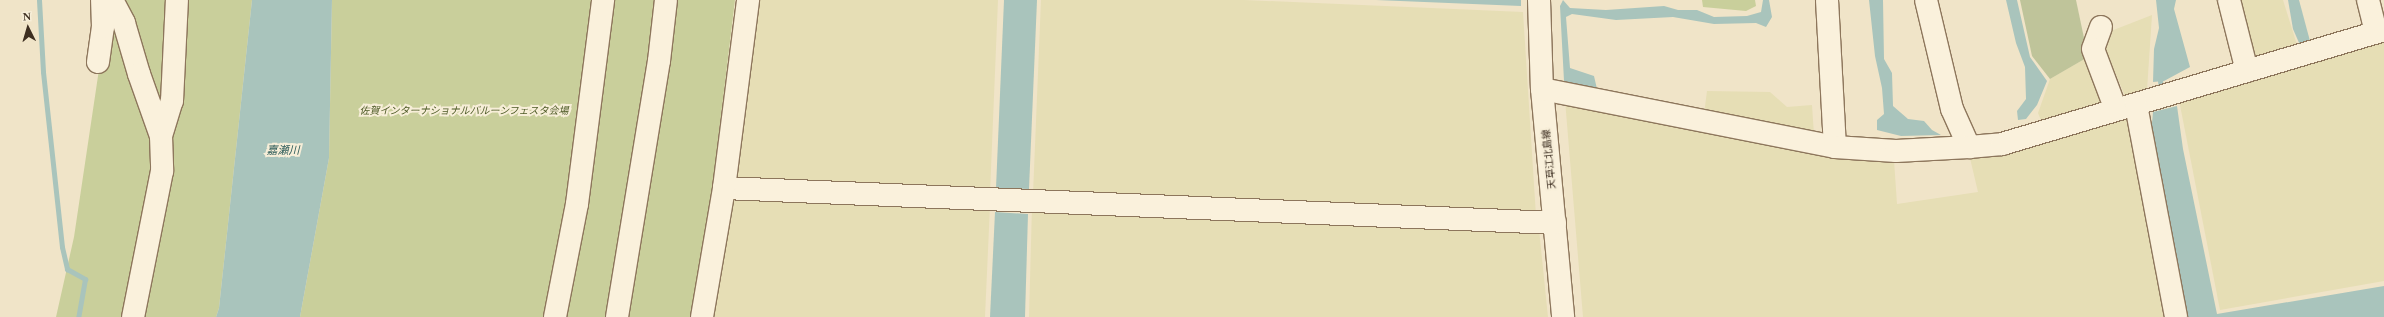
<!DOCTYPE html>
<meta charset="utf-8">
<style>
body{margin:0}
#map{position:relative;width:2384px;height:317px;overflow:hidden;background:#f0e4c8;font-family:"Times New Roman","Noto Sans JP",serif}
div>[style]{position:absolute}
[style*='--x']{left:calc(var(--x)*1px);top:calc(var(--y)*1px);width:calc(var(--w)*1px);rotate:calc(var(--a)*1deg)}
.farmland>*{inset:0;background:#e6deb5}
.green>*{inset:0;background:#c9cf9b}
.cemetery>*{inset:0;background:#bfc49a}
.water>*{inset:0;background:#a9c4bc}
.stream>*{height:5px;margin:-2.5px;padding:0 2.5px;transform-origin:2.5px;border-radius:2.5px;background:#a9c4bc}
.roads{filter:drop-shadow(1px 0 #8d765c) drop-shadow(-1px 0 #8d765c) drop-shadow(0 1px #8d765c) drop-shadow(0 -1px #8d765c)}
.minor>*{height:22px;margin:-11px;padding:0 11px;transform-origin:11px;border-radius:11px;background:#faf1dc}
span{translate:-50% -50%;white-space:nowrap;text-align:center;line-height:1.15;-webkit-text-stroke:4px #f7eed8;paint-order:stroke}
.park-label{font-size:10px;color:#4d5a26;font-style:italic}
.street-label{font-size:10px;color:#3d2e20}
.water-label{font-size:11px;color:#2f5d5a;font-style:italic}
.north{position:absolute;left:8px;top:8px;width:40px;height:40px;-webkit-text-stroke:3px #f7eed8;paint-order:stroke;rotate:355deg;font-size:11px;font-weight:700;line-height:16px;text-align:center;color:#3d2e20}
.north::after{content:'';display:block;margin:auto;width:14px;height:18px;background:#3d2e20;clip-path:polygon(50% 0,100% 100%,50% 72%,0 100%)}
</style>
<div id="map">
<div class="farmland">
<div style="clip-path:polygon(757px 0,998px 0,990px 193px,736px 180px)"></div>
<div style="clip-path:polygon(1041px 0,1244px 0,1523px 12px,1536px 216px,1033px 194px)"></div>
<div style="clip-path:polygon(2234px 0,2283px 0,2298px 48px,2251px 64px)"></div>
<div style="clip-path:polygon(2152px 15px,2147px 90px,2125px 96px,2104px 46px,2111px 31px)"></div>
<div style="clip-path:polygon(2384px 38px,2384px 281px,2220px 310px,2179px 100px)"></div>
<div style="clip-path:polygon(2088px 57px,2103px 90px,2100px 108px,2042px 123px,2038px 113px,2050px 79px)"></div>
<div style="clip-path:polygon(1707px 91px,1770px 92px,1787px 107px,1812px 105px,1814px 135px,1704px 114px)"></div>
<div style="clip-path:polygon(1565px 100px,1894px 160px,1897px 204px,1978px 192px,1969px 154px,2131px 113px,2169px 317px,1583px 317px)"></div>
<div style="clip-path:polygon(735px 198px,990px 206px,985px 317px,711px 317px)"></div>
<div style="clip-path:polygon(1032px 206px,1539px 229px,1548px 317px,1029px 317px)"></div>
</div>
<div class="green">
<div style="clip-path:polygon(102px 0,252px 0,219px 308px,216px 317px,56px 317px,74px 237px,101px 56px)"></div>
<div style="clip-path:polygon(332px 0,735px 0,712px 190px,691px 317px,300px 317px,329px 158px)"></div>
<div style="clip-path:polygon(1702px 0,1755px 0,1756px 6px,1746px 11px,1703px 7px)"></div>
</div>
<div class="cemetery">
<div style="clip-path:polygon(2020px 0,2076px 0,2088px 57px,2050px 79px,2032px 56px)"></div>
</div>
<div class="water">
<div style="clip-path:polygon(252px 0,332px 0,329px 158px,300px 317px,216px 317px,219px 308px)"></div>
<div style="clip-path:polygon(1004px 0,1037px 0,1029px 189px,996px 188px)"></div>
<div style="clip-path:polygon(1376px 0,1521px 0,1521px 6px)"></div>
<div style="clip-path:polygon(1563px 0,1570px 8px,1606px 10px,1664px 6px,1678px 10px,1697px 10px,1714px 17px,1747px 16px,1761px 12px,1763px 0,1769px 0,1772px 17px,1766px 27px,1756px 23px,1714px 24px,1673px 17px,1616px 20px,1572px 14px,1566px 17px,1570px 68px,1594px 76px,1597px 89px,1573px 85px,1564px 81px,1560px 6px)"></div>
<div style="clip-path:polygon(1869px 0,1883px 0,1884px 59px,1892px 73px,1893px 106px,1908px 119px,1924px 121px,1932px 130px,1941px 135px,1901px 136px,1877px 130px,1877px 120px,1884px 114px,1882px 88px,1875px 56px)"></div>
<div style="clip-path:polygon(2006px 0,2017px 0,2030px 57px,2047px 81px,2037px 105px,2026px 119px,2018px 120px,2017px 111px,2026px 99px,2025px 67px,2016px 43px)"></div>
<div style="clip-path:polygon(2156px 0,2176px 0,2174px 9px,2190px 67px,2164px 81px,2153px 82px,2154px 49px,2159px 28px)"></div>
<div style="clip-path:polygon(2288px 0,2299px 0,2310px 41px,2300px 45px,2293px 29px)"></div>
<div style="clip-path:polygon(2177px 106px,2183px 149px,2217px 314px,2384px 286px,2384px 317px,2186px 317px,2151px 135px,2153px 112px)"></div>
<div style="clip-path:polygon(995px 212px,1028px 214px,1025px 317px,990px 317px)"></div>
</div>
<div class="stream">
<div style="--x:39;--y:0;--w:72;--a:86.8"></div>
<div style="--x:43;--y:72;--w:176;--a:83.8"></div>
<div style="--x:62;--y:247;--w:23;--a:77"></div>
<div style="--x:67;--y:269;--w:21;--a:29"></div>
<div style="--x:85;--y:279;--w:39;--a:100"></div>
<div style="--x:2160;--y:81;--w:11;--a:80"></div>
</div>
<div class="roads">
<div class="minor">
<div style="--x:112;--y:0;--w:26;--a:62"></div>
<div style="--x:124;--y:23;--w:53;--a:73.6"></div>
<div style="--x:139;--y:74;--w:66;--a:70.5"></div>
<div style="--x:161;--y:136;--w:35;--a:88"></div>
<div style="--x:162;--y:171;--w:149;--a:101.2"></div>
<div style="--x:1539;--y:0;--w:89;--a:88.1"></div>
<div style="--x:1542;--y:89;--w:229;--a:84.7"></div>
<div style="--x:1827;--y:0;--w:147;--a:86.9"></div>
<div style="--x:1926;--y:0;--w:112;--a:76.6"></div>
<div style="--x:1952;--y:109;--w:42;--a:65.9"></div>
<div style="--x:2229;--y:0;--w:73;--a:75.8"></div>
<div style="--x:2368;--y:0;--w:33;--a:76"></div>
<div style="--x:2101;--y:27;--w:23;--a:110"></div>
<div style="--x:2093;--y:49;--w:65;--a:69.3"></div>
<div style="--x:98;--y:62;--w:35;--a:-82"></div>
<div style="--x:103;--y:27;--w:27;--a:-92"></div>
<div style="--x:1542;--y:89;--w:299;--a:11.2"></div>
<div style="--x:1835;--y:147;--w:61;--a:3.8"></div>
<div style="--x:1896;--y:151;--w:73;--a:-3.1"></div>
<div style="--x:1969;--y:147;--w:33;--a:-5"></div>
<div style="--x:2002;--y:144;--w:399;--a:-16.6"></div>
<div style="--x:2136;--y:105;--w:216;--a:79.3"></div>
<div style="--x:161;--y:136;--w:37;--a:-73"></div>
<div style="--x:172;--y:101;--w:101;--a:-87.2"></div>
<div style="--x:724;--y:188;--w:832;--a:2.41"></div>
<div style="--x:555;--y:317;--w:115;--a:-79"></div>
<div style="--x:577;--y:204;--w:206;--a:-82.7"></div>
<div style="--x:617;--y:317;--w:259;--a:-80.7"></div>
<div style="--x:659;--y:61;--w:61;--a:-83.5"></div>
<div style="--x:702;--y:317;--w:131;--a:-80.3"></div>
<div style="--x:724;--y:188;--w:190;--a:-82.7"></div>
</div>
</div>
<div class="park-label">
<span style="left:464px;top:111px">佐賀インターナショナルバルーンフェスタ会場</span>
</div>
<div class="street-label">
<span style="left:1549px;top:159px;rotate:-96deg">天草江北島線</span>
</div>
<div class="water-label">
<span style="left:283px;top:150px">嘉瀬川</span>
</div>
<div class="north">N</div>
</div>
